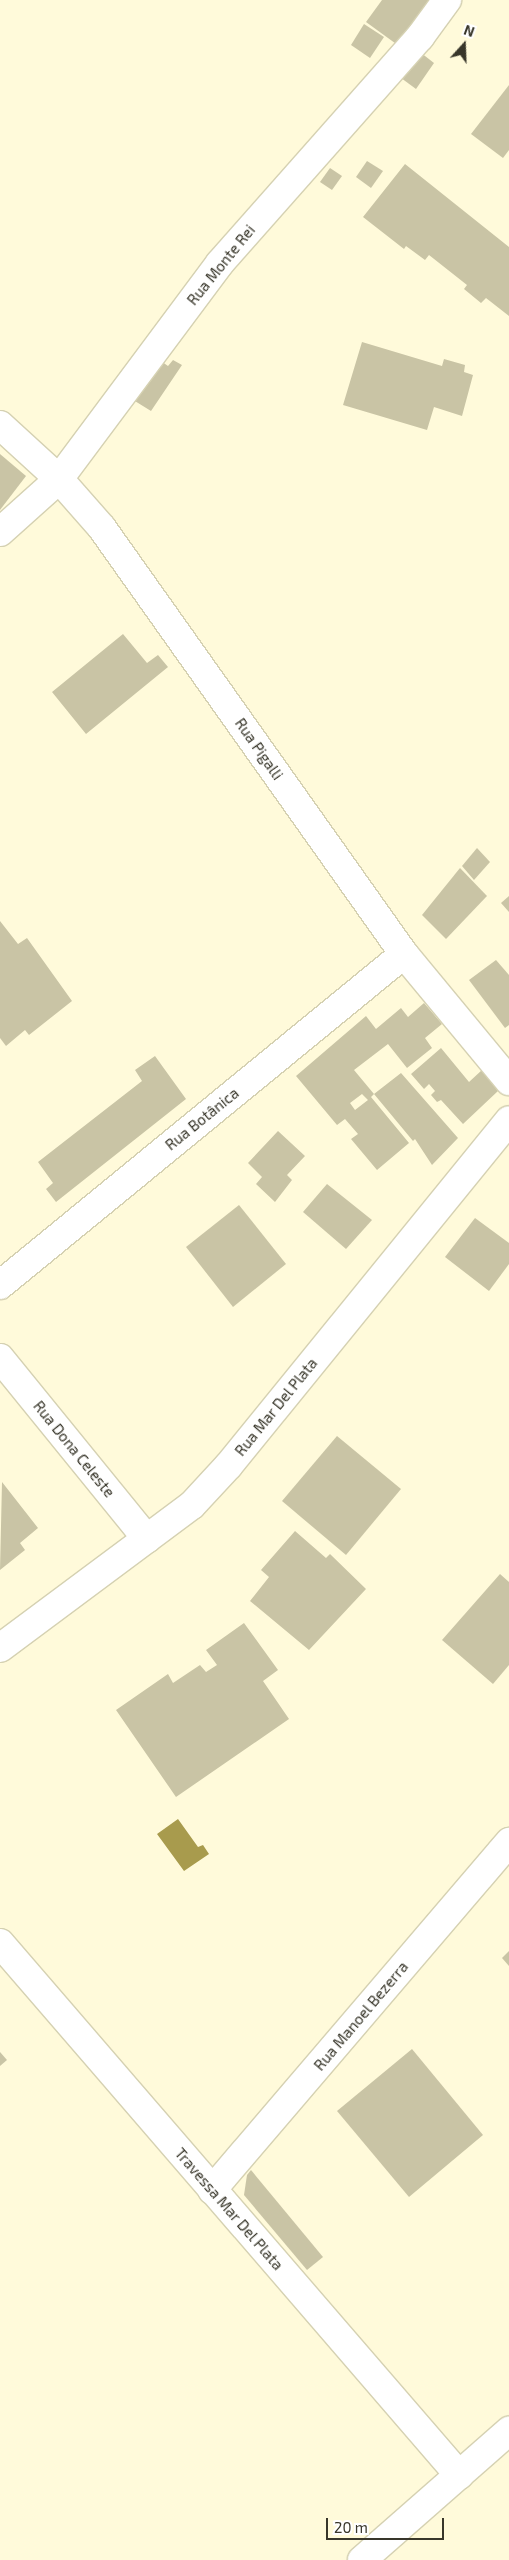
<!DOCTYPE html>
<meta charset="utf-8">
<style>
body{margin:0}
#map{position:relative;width:509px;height:2560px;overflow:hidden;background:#fffada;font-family:"Exo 2",sans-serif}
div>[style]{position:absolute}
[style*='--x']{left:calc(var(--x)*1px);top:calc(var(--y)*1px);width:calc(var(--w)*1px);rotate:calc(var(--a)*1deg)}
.water>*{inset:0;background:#a89b4d}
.building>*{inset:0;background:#c9c4a5}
.roads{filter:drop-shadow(1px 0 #d5d1b2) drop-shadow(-1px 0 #d5d1b2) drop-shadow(0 1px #d5d1b2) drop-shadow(0 -1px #d5d1b2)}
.minor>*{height:28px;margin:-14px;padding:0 14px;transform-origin:14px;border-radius:14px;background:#fff}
span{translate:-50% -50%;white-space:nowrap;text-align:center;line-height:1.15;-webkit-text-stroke:4.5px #fff;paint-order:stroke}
.street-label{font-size:15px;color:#38362a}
.north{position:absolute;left:439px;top:20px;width:50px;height:50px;-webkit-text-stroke:4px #fff;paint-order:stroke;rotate:20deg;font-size:14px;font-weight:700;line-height:20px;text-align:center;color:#38362a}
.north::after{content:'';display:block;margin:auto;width:18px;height:22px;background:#38362a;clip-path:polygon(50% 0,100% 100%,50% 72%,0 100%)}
.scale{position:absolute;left:326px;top:2518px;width:118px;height:22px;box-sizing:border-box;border:2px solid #38362a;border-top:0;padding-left:6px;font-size:15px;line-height:18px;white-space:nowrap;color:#38362a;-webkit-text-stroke:4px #fff;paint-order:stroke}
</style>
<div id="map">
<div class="water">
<div style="clip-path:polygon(178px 1819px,198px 1847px,203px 1845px,209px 1854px,184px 1871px,157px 1834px)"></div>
</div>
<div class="building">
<div style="clip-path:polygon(382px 0,436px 0,399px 46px,366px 22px)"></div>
<div style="clip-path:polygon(364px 24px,384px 37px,370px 58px,351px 45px)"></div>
<div style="clip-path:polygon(416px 49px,434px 63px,416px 89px,397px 75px)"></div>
<div style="clip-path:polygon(509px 85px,509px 150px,503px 158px,471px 134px)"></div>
<div style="clip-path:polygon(367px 161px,383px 171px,371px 188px,356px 177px)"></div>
<div style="clip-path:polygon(405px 164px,509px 247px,509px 316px,486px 298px,481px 303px,464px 289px,467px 285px,429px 255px,425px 260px,406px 246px,404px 249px,363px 217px)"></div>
<div style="clip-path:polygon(330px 168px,342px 176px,332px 190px,320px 182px)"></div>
<div style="clip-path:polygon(362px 342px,442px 366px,444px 359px,465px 365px,464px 372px,473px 375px,462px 416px,434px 407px,427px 430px,343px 405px)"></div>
<div style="clip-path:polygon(158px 359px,168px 366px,173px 360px,182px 365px,151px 411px,130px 398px)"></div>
<div style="clip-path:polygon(0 454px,26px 476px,0 510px)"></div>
<div style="clip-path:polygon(123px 634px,147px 663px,158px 655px,168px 667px,86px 734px,52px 692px)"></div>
<div style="clip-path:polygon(477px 848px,490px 862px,474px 880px,462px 866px)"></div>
<div style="clip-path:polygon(460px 868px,487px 896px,446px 939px,422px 915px)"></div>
<div style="clip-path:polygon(509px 896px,509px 912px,501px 903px)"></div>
<div style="clip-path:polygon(0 921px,18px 944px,27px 938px,72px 1001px,29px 1035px,25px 1030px,6px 1046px,0 1038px)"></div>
<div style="clip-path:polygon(496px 960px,509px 975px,509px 1025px,505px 1028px,469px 980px)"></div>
<div style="clip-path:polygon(evenodd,424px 1003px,442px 1024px,425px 1038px,432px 1048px,407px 1068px,388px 1044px,354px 1070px,374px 1094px,401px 1073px,458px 1138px,432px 1165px,415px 1139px,413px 1141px,374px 1094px,371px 1097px,409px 1143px,377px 1170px,351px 1139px,358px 1134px,345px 1119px,337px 1125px,296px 1076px,366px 1016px,376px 1029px,401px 1008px,408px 1017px,424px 1003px,362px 1094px,368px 1100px,355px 1110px,350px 1103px,362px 1094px)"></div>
<div style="clip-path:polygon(441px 1048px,469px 1082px,482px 1070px,498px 1091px,463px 1124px,441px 1100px,437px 1102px,431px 1095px,435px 1091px,429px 1084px,424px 1089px,411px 1074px)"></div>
<div style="clip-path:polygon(155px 1056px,186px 1099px,56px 1202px,46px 1189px,53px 1183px,38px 1162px,142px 1081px,135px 1070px)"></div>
<div style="clip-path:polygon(278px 1131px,305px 1156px,287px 1175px,292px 1180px,275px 1202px,256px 1184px,262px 1177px,248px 1163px)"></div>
<div style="clip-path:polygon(327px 1184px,372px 1220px,346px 1249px,303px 1212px)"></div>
<div style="clip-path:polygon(239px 1205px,286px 1264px,233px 1307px,186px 1247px)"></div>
<div style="clip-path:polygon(475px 1218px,509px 1243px,509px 1264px,489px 1291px,445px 1257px)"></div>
<div style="clip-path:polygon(337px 1436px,401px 1489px,346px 1555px,282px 1501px)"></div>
<div style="clip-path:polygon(2px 1482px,38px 1528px,20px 1543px,25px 1550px,0 1570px)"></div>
<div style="clip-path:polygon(295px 1531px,326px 1558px,330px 1554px,366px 1589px,309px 1650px,250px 1601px,269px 1577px,261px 1570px)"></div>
<div style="clip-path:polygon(500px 1574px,509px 1582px,509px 1665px,493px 1684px,442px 1640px)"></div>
<div style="clip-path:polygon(244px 1623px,278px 1670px,263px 1681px,289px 1719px,176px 1797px,116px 1710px,168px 1674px,173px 1683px,200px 1665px,206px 1672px,217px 1665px,206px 1650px)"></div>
<div style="clip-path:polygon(509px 1951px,509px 1966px,502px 1958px)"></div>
<div style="clip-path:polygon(412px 2049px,483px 2135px,409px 2197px,337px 2111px)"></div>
<div style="clip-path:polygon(0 2052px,7px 2060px,0 2066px)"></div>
<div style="clip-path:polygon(251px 2170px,323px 2257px,307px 2270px,244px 2195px,247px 2175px)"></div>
</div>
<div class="roads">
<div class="minor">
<div style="--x:0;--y:425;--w:80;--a:42.5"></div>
<div style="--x:59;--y:479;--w:65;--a:48.7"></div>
<div style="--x:102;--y:528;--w:522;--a:54.67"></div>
<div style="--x:404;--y:954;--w:165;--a:50.4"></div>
<div style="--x:0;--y:532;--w:79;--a:-41.9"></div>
<div style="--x:59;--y:479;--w:269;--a:-53.3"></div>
<div style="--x:220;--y:263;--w:302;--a:-48.5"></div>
<div style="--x:420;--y:37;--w:46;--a:-53.9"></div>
<div style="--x:0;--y:1285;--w:522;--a:-39.33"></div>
<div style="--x:0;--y:1358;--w:233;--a:50.9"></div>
<div style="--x:0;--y:1648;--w:239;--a:-36.7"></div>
<div style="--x:192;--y:1505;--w:54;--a:-47.2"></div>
<div style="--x:229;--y:1465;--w:444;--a:-50.9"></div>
<div style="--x:0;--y:1943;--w:703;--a:49.21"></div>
<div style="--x:212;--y:2190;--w:458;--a:-49.5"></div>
<div style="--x:362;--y:2560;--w:196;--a:-41.3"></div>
</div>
</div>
<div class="street-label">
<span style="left:221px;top:265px;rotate:-51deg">Rua Monte Rei</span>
<span style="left:259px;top:749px;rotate:55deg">Rua Pigalli</span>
<span style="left:202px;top:1119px;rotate:-39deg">Rua Botânica</span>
<span style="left:276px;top:1407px;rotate:-51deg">Rua Mar Del Plata</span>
<span style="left:74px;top:1449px;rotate:51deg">Rua Dona Celeste</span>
<span style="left:361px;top:2016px;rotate:-50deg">Rua Manoel Bezerra</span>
<span style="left:229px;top:2209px;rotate:49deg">Travessa Mar Del Plata</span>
</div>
<div class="north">N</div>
<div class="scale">20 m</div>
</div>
